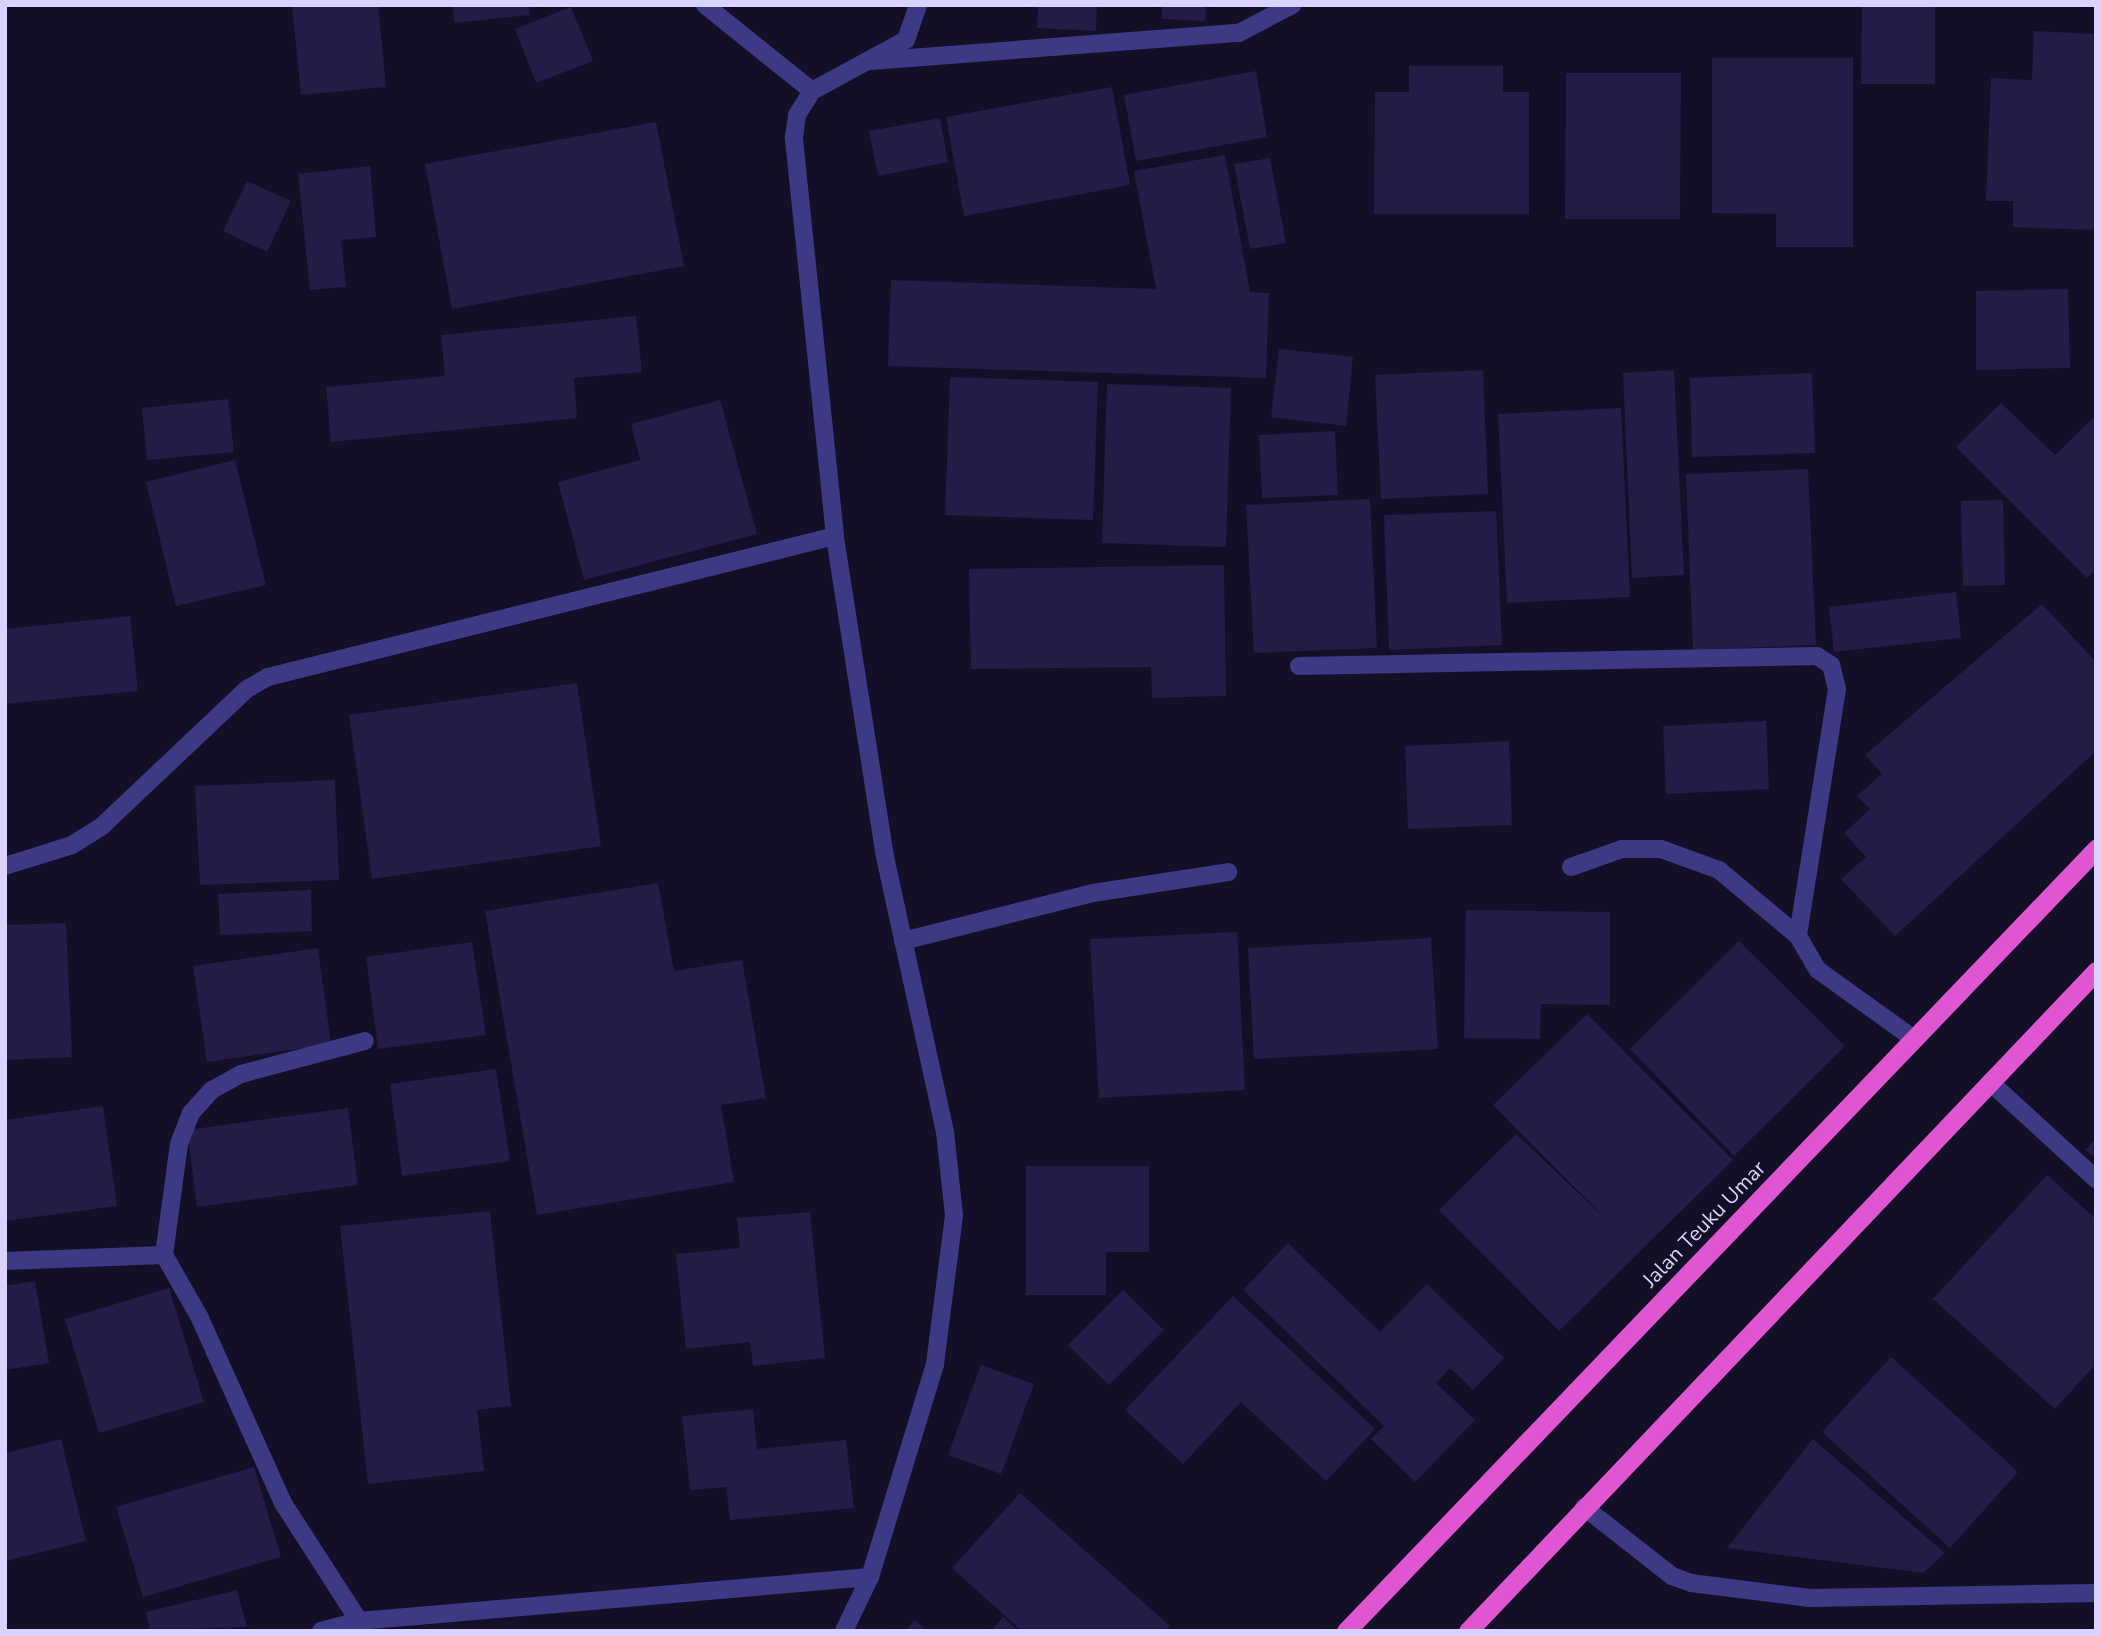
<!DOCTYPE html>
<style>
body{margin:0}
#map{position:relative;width:2101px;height:1636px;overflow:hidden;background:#130f26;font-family:"Nunito Sans",sans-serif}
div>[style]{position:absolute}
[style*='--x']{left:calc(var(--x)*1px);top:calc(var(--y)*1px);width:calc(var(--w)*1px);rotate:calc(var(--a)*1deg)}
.building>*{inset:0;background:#241b47}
.minor>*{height:18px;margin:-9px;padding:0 9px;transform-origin:9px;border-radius:9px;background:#3d3a85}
.tertiary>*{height:18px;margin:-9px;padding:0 9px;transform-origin:9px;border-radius:9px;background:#3d3a85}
.trunk>*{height:19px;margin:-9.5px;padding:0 9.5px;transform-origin:9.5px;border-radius:9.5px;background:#e055d1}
span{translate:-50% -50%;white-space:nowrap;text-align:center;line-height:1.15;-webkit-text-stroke:6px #130f26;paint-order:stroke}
.street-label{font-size:21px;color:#d9d4ff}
.frame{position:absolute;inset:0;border:7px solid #d9d4ff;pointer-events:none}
</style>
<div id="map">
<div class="building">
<div style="clip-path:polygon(292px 5px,378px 5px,386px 87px,301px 95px)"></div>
<div style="clip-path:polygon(453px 5px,529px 5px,530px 15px,454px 23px)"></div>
<div style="clip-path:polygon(1038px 5px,1097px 5px,1096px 31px,1037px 28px)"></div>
<div style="clip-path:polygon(1162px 5px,1206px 5px,1205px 21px,1162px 19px)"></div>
<div style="clip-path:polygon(1862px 5px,1935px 5px,1935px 84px,1861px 84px)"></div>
<div style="clip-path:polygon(571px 7px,593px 61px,536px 83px,515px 29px)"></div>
<div style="clip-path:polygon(2034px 31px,2096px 34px,2096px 230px,2013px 227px,2013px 201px,1986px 201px,1991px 78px,2032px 80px)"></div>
<div style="clip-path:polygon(1712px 58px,1853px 58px,1853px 247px,1776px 247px,1776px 214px,1712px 213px)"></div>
<div style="clip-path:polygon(1409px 66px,1503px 66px,1503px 92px,1529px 92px,1529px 214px,1374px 214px,1375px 92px,1409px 92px)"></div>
<div style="clip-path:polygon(1256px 71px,1267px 137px,1136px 161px,1124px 95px)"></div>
<div style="clip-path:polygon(1566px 73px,1681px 73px,1680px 219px,1565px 219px)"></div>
<div style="clip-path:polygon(1112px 87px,1130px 185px,964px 216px,946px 117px)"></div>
<div style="clip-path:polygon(940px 118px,948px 162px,878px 176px,869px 131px)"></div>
<div style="clip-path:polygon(656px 122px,684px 266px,452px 309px,425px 164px)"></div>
<div style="clip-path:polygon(1225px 155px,1250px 292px,1269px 293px,1266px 378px,888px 366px,891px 280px,1156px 289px,1134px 171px)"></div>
<div style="clip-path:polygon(1270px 158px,1286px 243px,1250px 249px,1234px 164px)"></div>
<div style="clip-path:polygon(370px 166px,376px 237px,341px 240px,346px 287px,310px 290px,298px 174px)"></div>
<div style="clip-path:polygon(247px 181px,291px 201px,267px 252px,223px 231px)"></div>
<div style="clip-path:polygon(2068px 289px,2070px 368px,1976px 370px,1976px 291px)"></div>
<div style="clip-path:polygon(636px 316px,642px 372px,574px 378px,577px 418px,331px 442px,326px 387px,445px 376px,441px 335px)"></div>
<div style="clip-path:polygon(1279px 349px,1353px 357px,1346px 426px,1271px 417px)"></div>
<div style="clip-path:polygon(1483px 370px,1488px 494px,1381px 499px,1375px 375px)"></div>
<div style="clip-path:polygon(1674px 370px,1684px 575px,1632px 578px,1623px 373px)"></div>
<div style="clip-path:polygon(1812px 373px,1815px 453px,1692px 457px,1690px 378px)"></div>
<div style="clip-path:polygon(950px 377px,1098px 382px,1093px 520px,945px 515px)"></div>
<div style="clip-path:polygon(1107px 384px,1231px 388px,1226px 547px,1102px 543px)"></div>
<div style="clip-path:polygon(228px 399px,234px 452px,147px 460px,142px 408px)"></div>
<div style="clip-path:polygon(720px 400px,757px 534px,584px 580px,558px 482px,640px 460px,631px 424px)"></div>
<div style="clip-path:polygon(2001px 403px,2055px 455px,2096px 415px,2096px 569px,2087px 578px,1956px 447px)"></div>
<div style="clip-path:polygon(1621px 408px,1630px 597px,1507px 603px,1498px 414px)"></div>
<div style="clip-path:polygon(1335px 431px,1338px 495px,1262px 498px,1259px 435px)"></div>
<div style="clip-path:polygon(235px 460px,266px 585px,176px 606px,146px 482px)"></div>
<div style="clip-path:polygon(1808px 469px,1816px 645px,1693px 650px,1686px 474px)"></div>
<div style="clip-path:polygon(1370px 499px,1377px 648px,1254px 653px,1246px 505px)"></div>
<div style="clip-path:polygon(2003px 500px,2005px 585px,1963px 586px,1961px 501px)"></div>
<div style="clip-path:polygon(1496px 511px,1502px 645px,1389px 650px,1384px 515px)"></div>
<div style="clip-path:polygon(1224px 565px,1226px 696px,1152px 698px,1151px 667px,971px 669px,969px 569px)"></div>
<div style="clip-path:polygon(1956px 592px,1961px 638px,1834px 652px,1829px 607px)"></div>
<div style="clip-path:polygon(2042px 604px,2096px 662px,2096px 751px,1895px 936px,1841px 879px,1866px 857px,1844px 833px,1870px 809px,1857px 796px,1882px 774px,1865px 755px)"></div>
<div style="clip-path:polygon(130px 616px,138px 691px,5px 704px,5px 629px)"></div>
<div style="clip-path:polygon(577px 683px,601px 846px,372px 879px,349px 715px)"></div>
<div style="clip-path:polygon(1766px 721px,1769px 789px,1666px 794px,1663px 726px)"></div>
<div style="clip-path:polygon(1509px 741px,1512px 825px,1408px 829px,1405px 746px)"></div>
<div style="clip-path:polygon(335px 780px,339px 880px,200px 885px,195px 786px)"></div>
<div style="clip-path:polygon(658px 883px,674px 971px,742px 960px,766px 1098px,721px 1105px,734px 1182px,537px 1215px,485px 911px)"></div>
<div style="clip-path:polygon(311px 890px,312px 931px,220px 935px,218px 894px)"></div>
<div style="clip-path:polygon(1466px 910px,1610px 912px,1610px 1005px,1541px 1004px,1540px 1039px,1464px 1038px)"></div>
<div style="clip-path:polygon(66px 923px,72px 1057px,5px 1060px,5px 925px)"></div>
<div style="clip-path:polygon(1237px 932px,1245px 1090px,1099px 1098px,1090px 939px)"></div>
<div style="clip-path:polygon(1431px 938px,1438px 1049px,1254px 1059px,1248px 948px)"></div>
<div style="clip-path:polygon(1739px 941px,1845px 1046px,1734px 1156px,1630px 1049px)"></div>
<div style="clip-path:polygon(472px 942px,486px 1035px,378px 1049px,366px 957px)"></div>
<div style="clip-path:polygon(318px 948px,331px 1044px,207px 1062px,193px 966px)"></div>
<div style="clip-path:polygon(1587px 1014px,1733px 1160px,1559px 1331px,1439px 1210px,1516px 1134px,1612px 1225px,1493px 1105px)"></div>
<div style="clip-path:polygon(496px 1069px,510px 1161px,402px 1176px,390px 1084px)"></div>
<div style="clip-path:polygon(103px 1106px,117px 1206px,5px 1221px,5px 1120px)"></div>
<div style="clip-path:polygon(348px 1108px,358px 1185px,197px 1207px,187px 1130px)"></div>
<div style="clip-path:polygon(2096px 1138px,2096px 1159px,2085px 1150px)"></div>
<div style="clip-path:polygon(1026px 1166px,1149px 1166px,1149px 1252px,1106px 1252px,1106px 1295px,1026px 1295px)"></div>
<div style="clip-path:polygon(2047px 1175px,2096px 1219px,2096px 1364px,2055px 1409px,1933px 1299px)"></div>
<div style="clip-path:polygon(490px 1211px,511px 1406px,477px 1410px,484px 1471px,368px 1484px,340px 1226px)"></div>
<div style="clip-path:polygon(810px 1212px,825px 1358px,753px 1366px,750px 1342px,686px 1349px,676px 1254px,740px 1248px,737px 1218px)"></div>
<div style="clip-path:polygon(1288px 1243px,1380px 1332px,1427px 1284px,1504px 1358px,1473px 1390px,1450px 1368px,1436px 1383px,1475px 1420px,1415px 1482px,1371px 1439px,1384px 1426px,1243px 1290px)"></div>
<div style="clip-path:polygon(35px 1281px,49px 1363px,5px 1370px,5px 1286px)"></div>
<div style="clip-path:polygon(169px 1288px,204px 1402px,99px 1433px,65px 1319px)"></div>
<div style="clip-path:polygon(1123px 1290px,1164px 1330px,1109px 1385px,1068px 1345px)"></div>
<div style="clip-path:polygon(1233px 1296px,1375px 1429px,1326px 1481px,1241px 1402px,1183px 1464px,1125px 1410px)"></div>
<div style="clip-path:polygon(1891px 1357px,2018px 1472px,1950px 1548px,1822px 1432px)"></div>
<div style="clip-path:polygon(981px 1365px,1034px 1384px,1001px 1474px,948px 1455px)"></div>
<div style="clip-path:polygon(753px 1409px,757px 1449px,846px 1440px,854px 1508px,730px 1520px,726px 1487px,690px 1490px,682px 1416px)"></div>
<div style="clip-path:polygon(61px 1439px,86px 1541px,5px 1561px,5px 1453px)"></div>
<div style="clip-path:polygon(1813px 1439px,1945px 1553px,1923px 1573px,1727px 1548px)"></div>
<div style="clip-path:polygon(254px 1467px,281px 1557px,143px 1597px,116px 1507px)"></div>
<div style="clip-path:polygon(1020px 1493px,1170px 1626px,1166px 1631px,1022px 1631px,952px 1568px)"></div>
<div style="clip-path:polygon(237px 1590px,247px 1627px,150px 1631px,146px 1612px)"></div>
<div style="clip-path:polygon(1003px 1617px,1019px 1631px,991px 1631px)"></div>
<div style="clip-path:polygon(915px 1620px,927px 1631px,905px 1631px)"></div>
</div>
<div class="minor">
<div style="--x:705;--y:5;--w:137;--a:38.8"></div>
<div style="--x:871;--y:61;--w:369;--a:-4.4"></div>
<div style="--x:1239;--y:33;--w:60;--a:-27.8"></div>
<div style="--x:1299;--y:666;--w:518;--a:-1.11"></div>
<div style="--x:1817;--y:656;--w:17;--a:33"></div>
<div style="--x:1831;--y:665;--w:25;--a:76"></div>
<div style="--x:1837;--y:689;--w:250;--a:99"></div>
<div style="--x:1798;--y:936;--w:39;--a:60"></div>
<div style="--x:1818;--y:970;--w:118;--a:35.7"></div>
<div style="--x:5;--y:866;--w:70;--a:-17.4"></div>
<div style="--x:72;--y:845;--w:36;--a:-32"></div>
<div style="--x:102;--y:826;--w:199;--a:-43.4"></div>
<div style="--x:247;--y:689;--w:24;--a:-30"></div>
<div style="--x:268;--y:677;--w:584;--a:-13.96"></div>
<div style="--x:1571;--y:867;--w:54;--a:-19.4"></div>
<div style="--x:1622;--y:849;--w:39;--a:0"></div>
<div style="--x:1661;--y:849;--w:62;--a:19.9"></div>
<div style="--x:1719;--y:870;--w:103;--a:39.9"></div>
<div style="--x:903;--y:941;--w:196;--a:-14.2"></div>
<div style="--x:1093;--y:893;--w:137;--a:-8.8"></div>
<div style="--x:1990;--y:1082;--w:144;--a:42.5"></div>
<div style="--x:5;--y:1261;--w:159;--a:-2.2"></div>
<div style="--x:1584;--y:1507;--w:112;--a:38.1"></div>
<div style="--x:1672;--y:1576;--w:20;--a:20"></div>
<div style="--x:1691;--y:1583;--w:120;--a:7.2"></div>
<div style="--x:1810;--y:1598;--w:286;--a:-1"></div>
<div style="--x:359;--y:1621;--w:140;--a:-122.8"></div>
<div style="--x:283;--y:1503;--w:203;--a:-114.2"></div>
<div style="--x:200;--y:1318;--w:73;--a:-119.7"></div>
<div style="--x:164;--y:1255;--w:112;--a:-82.3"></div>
<div style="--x:179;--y:1144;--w:33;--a:-69"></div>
<div style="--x:191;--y:1113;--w:31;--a:-48"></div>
<div style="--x:212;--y:1090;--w:33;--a:-29"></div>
<div style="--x:241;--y:1074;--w:128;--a:-14.9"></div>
<div style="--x:321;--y:1631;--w:39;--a:-15"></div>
<div style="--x:359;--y:1621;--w:513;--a:-4.92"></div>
</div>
<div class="tertiary">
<div style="--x:844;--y:1631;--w:60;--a:-64.3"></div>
<div style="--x:870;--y:1577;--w:223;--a:-73"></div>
<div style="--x:935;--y:1364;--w:150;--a:-82.7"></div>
<div style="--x:954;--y:1215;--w:83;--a:-96.2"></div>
<div style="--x:945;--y:1132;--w:281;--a:-102.3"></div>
<div style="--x:885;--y:857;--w:325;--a:-98.9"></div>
<div style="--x:835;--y:536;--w:401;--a:-95.9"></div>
<div style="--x:794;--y:137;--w:22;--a:-82"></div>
<div style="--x:797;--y:115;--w:28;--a:-58"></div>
<div style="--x:812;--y:91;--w:107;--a:-28.5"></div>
<div style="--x:906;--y:40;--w:37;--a:-71"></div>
</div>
<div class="trunk">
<div style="--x:1346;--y:1631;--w:1084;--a:-46.2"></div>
<div style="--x:1468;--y:1631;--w:911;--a:-46.42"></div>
</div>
<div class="street-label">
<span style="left:1704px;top:1224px;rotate:-46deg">Jalan Teuku Umar</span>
</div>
<div class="frame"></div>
</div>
